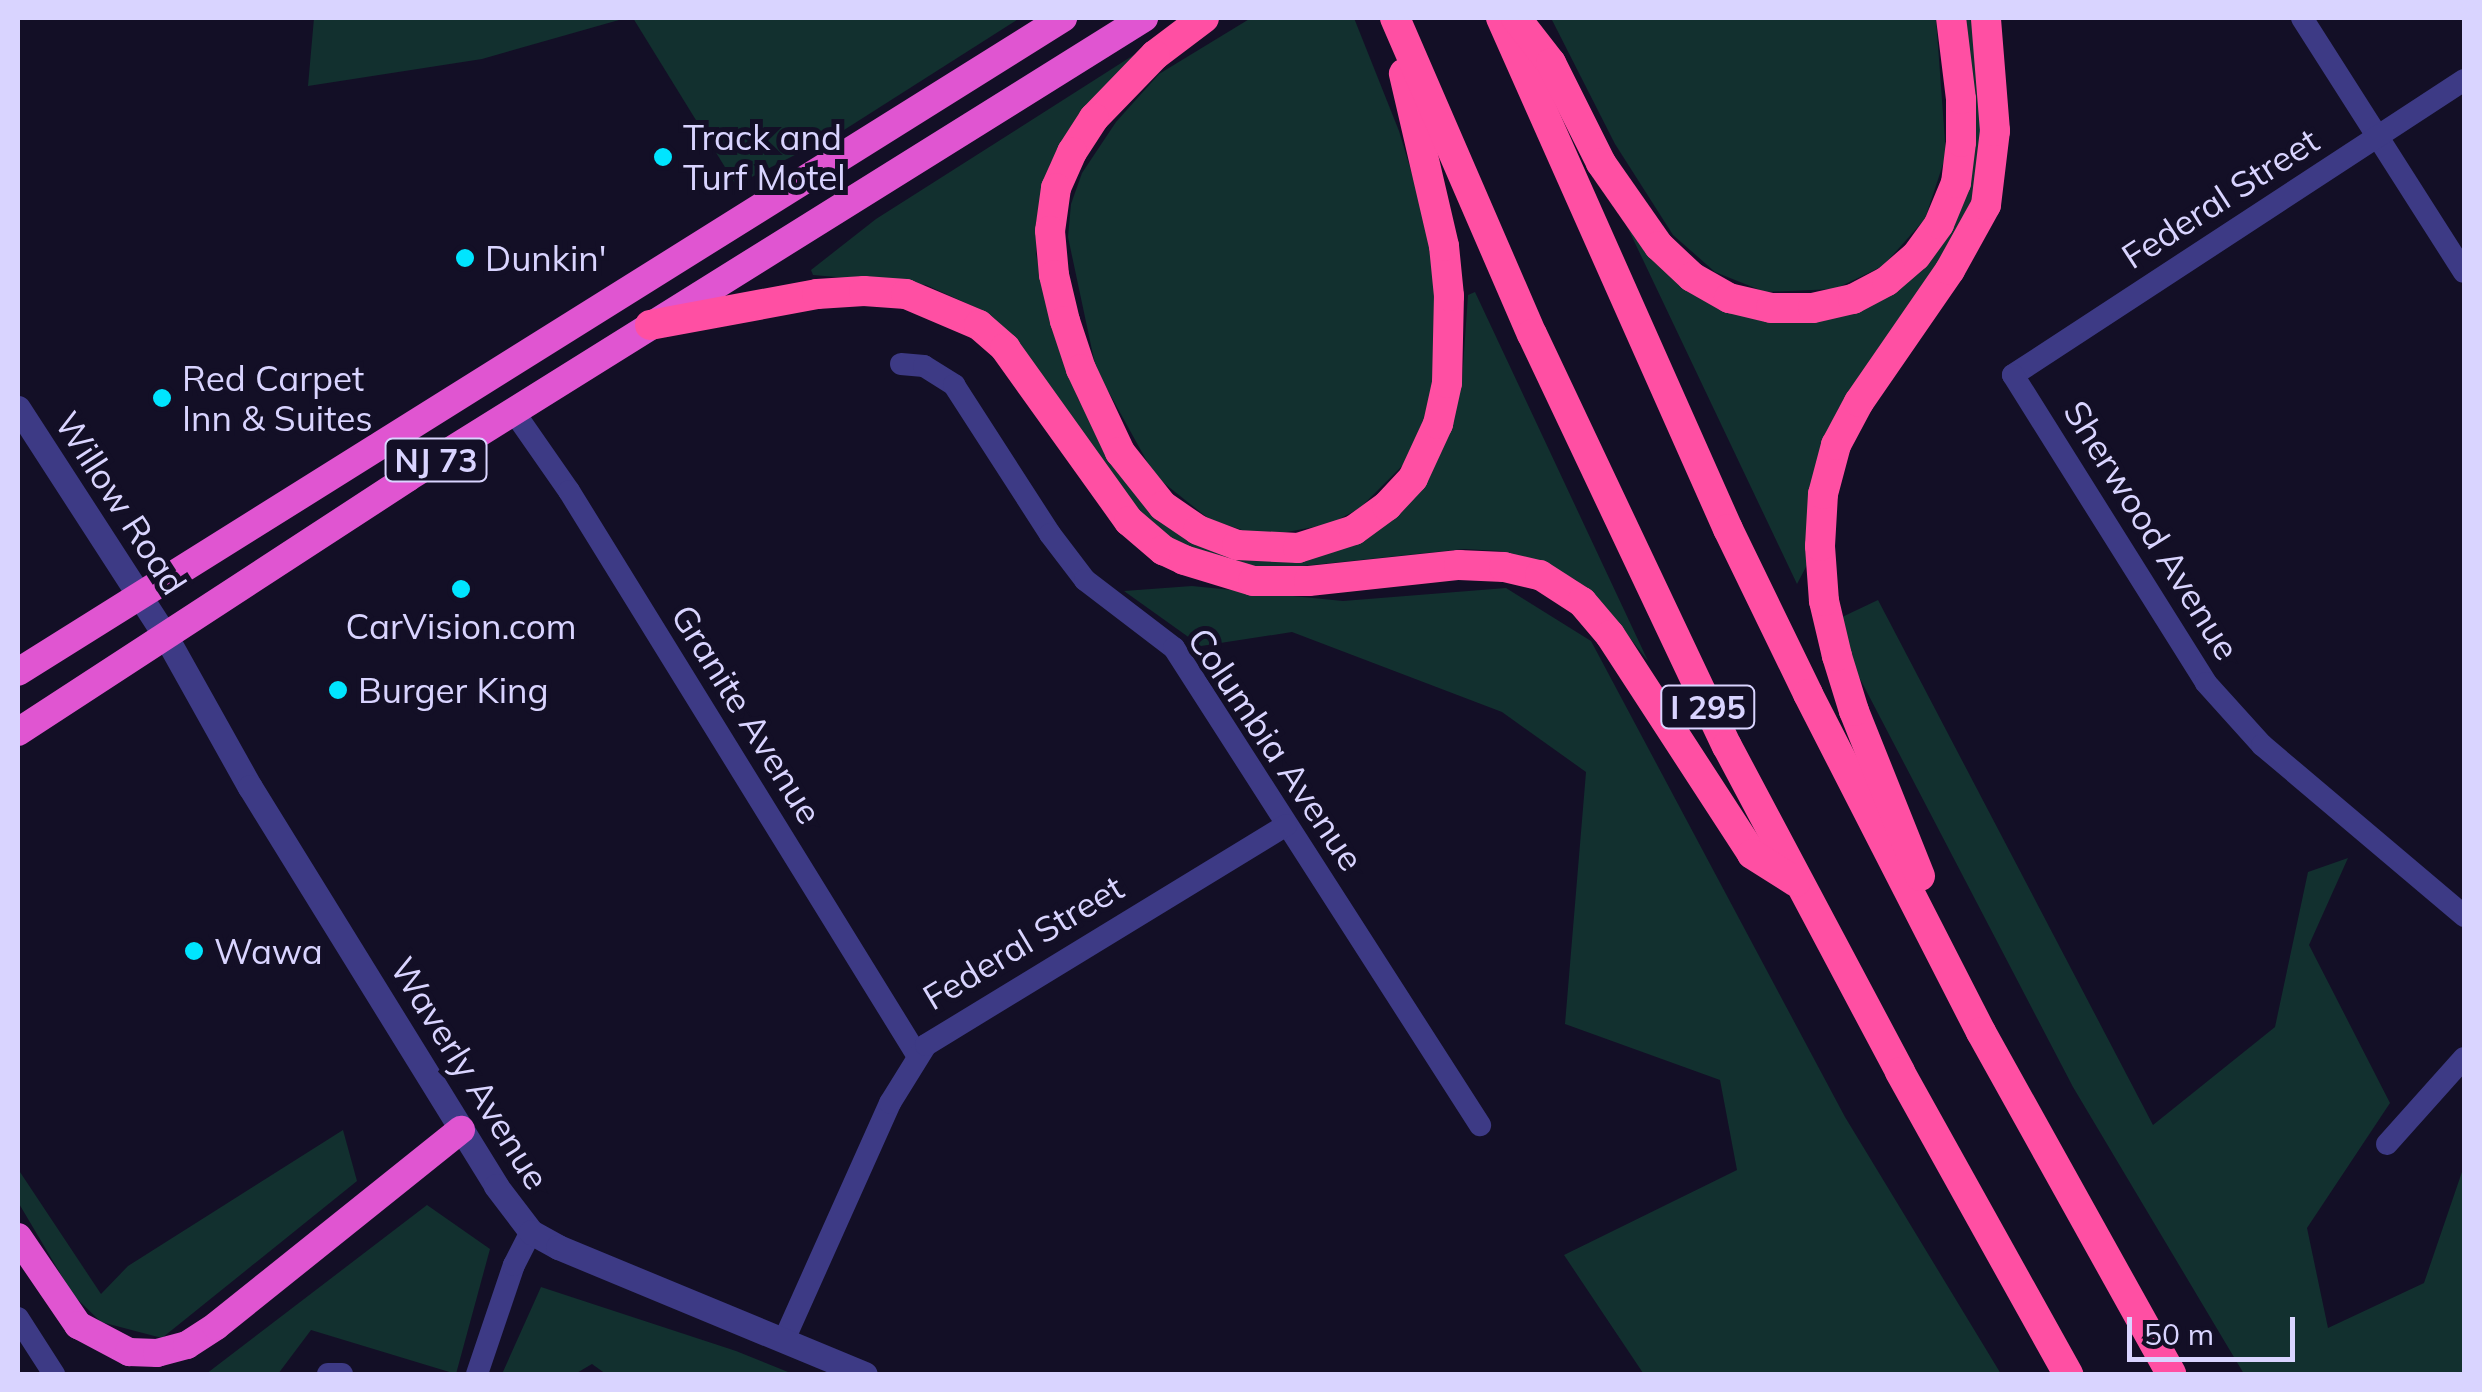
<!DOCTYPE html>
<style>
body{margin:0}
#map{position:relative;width:2482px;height:1392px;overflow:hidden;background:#130f26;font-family:Mulish,sans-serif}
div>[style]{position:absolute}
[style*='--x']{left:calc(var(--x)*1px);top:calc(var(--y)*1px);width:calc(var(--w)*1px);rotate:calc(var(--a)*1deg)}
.green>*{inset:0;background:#12302f}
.minor>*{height:22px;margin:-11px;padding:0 11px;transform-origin:11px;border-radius:11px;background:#3d3a85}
.tertiary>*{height:25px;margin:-12.5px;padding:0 12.5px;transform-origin:12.5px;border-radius:12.5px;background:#3d3a85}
.trunk>*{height:28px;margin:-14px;padding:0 14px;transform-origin:14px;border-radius:14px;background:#e055d1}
.motorway>*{height:30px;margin:-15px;padding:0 15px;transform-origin:15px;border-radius:15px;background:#ff4fa3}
.dots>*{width:28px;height:28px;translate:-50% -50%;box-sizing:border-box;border:5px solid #130f26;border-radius:50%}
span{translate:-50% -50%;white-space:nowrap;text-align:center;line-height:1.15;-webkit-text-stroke:10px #130f26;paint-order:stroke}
.shield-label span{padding:2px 8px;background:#130f26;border:2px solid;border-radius:8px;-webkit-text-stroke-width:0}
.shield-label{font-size:32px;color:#d9d4ff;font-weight:700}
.poi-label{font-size:35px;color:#d9d4ff}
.left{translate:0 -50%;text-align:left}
.street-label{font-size:35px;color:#d9d4ff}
.frame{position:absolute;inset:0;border:20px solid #d9d4ff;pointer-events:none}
.scale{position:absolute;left:2127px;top:1317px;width:168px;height:45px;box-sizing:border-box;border:5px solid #d9d4ff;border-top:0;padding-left:12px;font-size:30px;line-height:35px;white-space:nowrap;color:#d9d4ff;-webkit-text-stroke:8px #130f26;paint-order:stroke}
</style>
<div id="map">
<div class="green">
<div style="clip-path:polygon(314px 18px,626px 18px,482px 59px,308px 86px)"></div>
<div style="clip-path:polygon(633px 18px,1020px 18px,844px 130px,736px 185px)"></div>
<div style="clip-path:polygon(1251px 18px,1354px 18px,1399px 131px,1426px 220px,1436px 294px,1435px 376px,1420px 435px,1403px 465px,1360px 508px,1330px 524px,1276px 534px,1245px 531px,1209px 519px,1155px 476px,1096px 369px,1068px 237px,1071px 204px,1082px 173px,1116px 122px,1159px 74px)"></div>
<div style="clip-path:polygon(1551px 18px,1936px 18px,1946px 155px,1925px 219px,1883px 266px,1835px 289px,1765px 292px,1715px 272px,1673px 235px,1615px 144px)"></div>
<div style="clip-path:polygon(1965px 18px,1973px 18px,1983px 116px,1975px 193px,1943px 257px,1838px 409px,1807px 565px,1797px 584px,1625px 222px,1733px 312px,1917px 273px,1974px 94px)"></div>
<div style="clip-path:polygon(1140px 51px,1069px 131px,1050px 164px,1036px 222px,1036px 254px,1047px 308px,1078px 399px,1142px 502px,1294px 561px,1360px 541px,1462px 381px,1468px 295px,1475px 292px,1648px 661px,1607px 609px,1576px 580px,1539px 561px,1500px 551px,1464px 549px,1265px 570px,1187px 549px,1144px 518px,986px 312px,926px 285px,813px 275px,811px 270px,876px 219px)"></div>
<div style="clip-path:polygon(1192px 586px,1343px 601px,1506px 588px,1591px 641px,1845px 1117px,2001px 1374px,1643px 1373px,1564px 1255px,1737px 1170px,1720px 1080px,1565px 1024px,1586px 772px,1502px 712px,1292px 632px,1201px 646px,1124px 591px)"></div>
<div style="clip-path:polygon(1878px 600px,2153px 1125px,2275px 1027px,2308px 872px,2348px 858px,2309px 945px,2390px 1103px,2307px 1228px,2328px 1328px,2424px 1283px,2464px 1166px,2464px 1374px,2244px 1374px,2073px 1087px,1857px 673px,1840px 618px)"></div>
<div style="clip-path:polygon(343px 1130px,357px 1181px,162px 1338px,101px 1322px,73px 1295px,18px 1202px,18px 1169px,101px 1294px,128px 1266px)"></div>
<div style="clip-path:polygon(427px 1205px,490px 1249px,456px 1374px,311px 1330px,278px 1374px,206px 1374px)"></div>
<div style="clip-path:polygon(541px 1287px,736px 1351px,793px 1374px,606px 1374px,592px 1364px,575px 1374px,502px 1374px)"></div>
</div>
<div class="minor">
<div style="--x:2302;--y:18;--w:301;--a:57.5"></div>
<div style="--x:2464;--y:80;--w:539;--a:146.81"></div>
<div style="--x:2013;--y:375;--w:363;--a:57.9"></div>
<div style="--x:2206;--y:683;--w:84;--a:47.9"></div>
<div style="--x:2262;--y:745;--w:265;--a:40.2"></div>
<div style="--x:901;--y:364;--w:23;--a:5"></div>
<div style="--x:924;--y:366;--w:36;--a:32"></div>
<div style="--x:954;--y:385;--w:177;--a:57.2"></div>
<div style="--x:1050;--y:534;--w:58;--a:52.7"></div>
<div style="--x:1085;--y:580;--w:112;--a:37.4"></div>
<div style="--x:1174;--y:648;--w:567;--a:57.32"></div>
<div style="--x:514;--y:412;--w:96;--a:55.2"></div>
<div style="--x:569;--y:491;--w:663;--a:58.32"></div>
<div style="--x:2387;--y:1144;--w:115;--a:-48.2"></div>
<div style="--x:18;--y:1318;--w:67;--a:57.3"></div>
<div style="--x:784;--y:1340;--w:260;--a:-65.9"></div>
<div style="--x:890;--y:1103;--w:68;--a:-58.2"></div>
<div style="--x:926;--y:1045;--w:422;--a:-31.4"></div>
<div style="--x:328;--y:1374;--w:14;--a:0"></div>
<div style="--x:477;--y:1374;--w:115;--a:-71.3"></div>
<div style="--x:514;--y:1265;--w:37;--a:-63"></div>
</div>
<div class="tertiary">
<div style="--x:18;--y:408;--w:273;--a:57.1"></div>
<div style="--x:166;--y:637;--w:172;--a:60.8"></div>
<div style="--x:250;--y:787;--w:469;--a:58.3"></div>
<div style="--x:496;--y:1186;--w:58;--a:52.7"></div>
<div style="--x:531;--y:1232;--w:31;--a:29"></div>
<div style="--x:558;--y:1247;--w:332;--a:22.5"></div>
</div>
<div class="trunk">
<div style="--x:18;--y:672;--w:1233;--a:-32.04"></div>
<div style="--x:18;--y:732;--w:465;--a:-33.1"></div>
<div style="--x:407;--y:478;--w:869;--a:-31.97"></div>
<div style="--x:18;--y:1237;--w:107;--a:55.7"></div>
<div style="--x:78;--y:1325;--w:58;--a:27.9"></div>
<div style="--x:129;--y:1352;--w:28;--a:2"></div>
<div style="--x:157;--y:1353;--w:31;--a:-15"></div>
<div style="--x:187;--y:1345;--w:35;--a:-33"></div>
<div style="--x:216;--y:1326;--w:314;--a:-38.7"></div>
</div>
<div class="motorway">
<div style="--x:1204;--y:18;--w:61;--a:142.9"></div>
<div style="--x:1155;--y:55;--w:88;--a:134.1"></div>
<div style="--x:1094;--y:118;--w:40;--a:122.9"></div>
<div style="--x:1072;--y:152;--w:39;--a:114"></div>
<div style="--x:1056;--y:188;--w:43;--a:97.9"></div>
<div style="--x:1050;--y:231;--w:44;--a:84.8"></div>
<div style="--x:1054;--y:275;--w:47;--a:76.6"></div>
<div style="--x:1065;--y:321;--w:51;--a:71.6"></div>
<div style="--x:1081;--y:369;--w:92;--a:64.8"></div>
<div style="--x:1120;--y:452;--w:69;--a:51.5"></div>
<div style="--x:1163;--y:506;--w:42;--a:34.4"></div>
<div style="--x:1198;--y:530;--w:42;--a:21"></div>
<div style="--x:1237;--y:545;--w:61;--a:2.8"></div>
<div style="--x:1298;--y:548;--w:59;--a:-17.8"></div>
<div style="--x:1354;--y:530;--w:41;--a:-36"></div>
<div style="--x:1387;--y:506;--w:38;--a:-47"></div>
<div style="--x:1413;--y:478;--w:60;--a:-65.2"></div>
<div style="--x:1438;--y:424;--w:42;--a:-77.6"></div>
<div style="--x:1447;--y:383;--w:87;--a:-88.7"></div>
<div style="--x:1449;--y:296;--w:50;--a:-95.7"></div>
<div style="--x:1444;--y:246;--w:177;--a:-103.1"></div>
<div style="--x:1395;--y:18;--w:344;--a:66.6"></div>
<div style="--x:1532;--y:334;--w:456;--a:64.7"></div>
<div style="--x:1727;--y:746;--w:369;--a:62"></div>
<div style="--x:1900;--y:1072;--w:346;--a:60.9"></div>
<div style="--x:1501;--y:18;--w:559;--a:66.05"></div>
<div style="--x:1728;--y:529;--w:183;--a:64.1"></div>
<div style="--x:1808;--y:694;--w:380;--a:62.9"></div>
<div style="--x:1981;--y:1032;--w:391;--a:60.9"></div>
<div style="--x:1516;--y:18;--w:57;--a:52.1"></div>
<div style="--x:1551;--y:63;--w:112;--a:63.4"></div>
<div style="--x:1601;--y:163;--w:101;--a:55.1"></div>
<div style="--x:1659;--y:246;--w:45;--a:43.2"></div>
<div style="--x:1692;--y:277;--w:43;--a:29.6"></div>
<div style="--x:1729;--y:298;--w:43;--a:13.4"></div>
<div style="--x:1771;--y:308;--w:42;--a:0"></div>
<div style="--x:1813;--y:308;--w:41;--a:-12.7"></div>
<div style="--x:1853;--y:299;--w:38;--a:-28"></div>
<div style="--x:1887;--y:281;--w:38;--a:-41"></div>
<div style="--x:1916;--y:256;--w:39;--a:-54"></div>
<div style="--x:1939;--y:224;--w:44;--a:-67.5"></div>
<div style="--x:1956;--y:183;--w:41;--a:-83"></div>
<div style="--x:1961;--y:142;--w:43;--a:-90"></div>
<div style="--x:1961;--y:99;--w:82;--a:-97"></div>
<div style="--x:650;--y:325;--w:170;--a:-10.5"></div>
<div style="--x:817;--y:294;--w:47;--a:-3.7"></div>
<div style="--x:864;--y:291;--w:42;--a:4.1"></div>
<div style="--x:906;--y:294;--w:79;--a:23"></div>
<div style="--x:979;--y:325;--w:35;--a:41"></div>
<div style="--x:1005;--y:348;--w:213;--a:54.4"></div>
<div style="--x:1129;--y:521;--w:45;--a:40.5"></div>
<div style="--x:1163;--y:550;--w:23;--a:25"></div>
<div style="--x:1184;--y:560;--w:72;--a:16.9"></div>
<div style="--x:1253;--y:581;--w:56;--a:0"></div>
<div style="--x:1309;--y:581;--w:151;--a:-6.1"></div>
<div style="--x:1459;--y:565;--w:45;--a:2.5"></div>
<div style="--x:1504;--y:567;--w:37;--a:13"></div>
<div style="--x:1540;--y:575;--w:50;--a:32.7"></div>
<div style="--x:1582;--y:602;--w:43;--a:49.7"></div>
<div style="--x:1610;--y:635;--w:261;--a:57"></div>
<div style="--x:1752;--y:854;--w:52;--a:32.5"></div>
<div style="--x:1920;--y:876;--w:178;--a:-111.8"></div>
<div style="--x:1854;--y:711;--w:58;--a:-107.2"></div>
<div style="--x:1837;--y:656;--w:57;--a:-103.3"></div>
<div style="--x:1824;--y:601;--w:55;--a:-94.2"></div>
<div style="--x:1820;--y:546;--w:52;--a:-86.7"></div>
<div style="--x:1823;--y:494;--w:51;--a:-75.1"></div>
<div style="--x:1836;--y:445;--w:49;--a:-61.9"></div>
<div style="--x:1859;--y:402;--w:160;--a:-55.4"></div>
<div style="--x:1950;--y:270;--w:74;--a:-61"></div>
<div style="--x:1986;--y:205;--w:75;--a:-83.1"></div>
<div style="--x:1995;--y:131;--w:113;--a:-94.6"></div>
</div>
<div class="dots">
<div style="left:663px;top:157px;background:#00e5ff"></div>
<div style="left:465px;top:258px;background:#00e5ff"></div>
<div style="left:162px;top:398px;background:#00e5ff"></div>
<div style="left:461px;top:589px;background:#00e5ff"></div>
<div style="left:338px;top:690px;background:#00e5ff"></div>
<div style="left:194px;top:951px;background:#00e5ff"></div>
</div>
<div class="shield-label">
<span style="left:436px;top:460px">NJ 73</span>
<span style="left:1708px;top:707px">I 295</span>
</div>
<div class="poi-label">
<span class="left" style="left:683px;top:157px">Track and<br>Turf Motel</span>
<span class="left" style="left:485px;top:258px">Dunkin'</span>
<span class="left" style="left:182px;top:398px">Red Carpet<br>Inn &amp; Suites</span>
<span style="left:461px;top:626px">CarVision.com</span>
<span class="left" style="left:358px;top:690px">Burger King</span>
<span class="left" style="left:214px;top:951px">Wawa</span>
</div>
<div class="street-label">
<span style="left:2220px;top:198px;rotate:-33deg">Federal Street</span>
<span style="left:121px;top:503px;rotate:57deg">Willow Road</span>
<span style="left:2152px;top:530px;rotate:58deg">Sherwood Avenue</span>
<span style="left:747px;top:714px;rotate:58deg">Granite Avenue</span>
<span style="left:1276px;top:749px;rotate:56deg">Columbia Avenue</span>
<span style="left:1023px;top:942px;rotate:-31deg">Federal Street</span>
<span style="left:470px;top:1073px;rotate:58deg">Waverly Avenue</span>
</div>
<div class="frame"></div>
<div class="scale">50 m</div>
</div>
